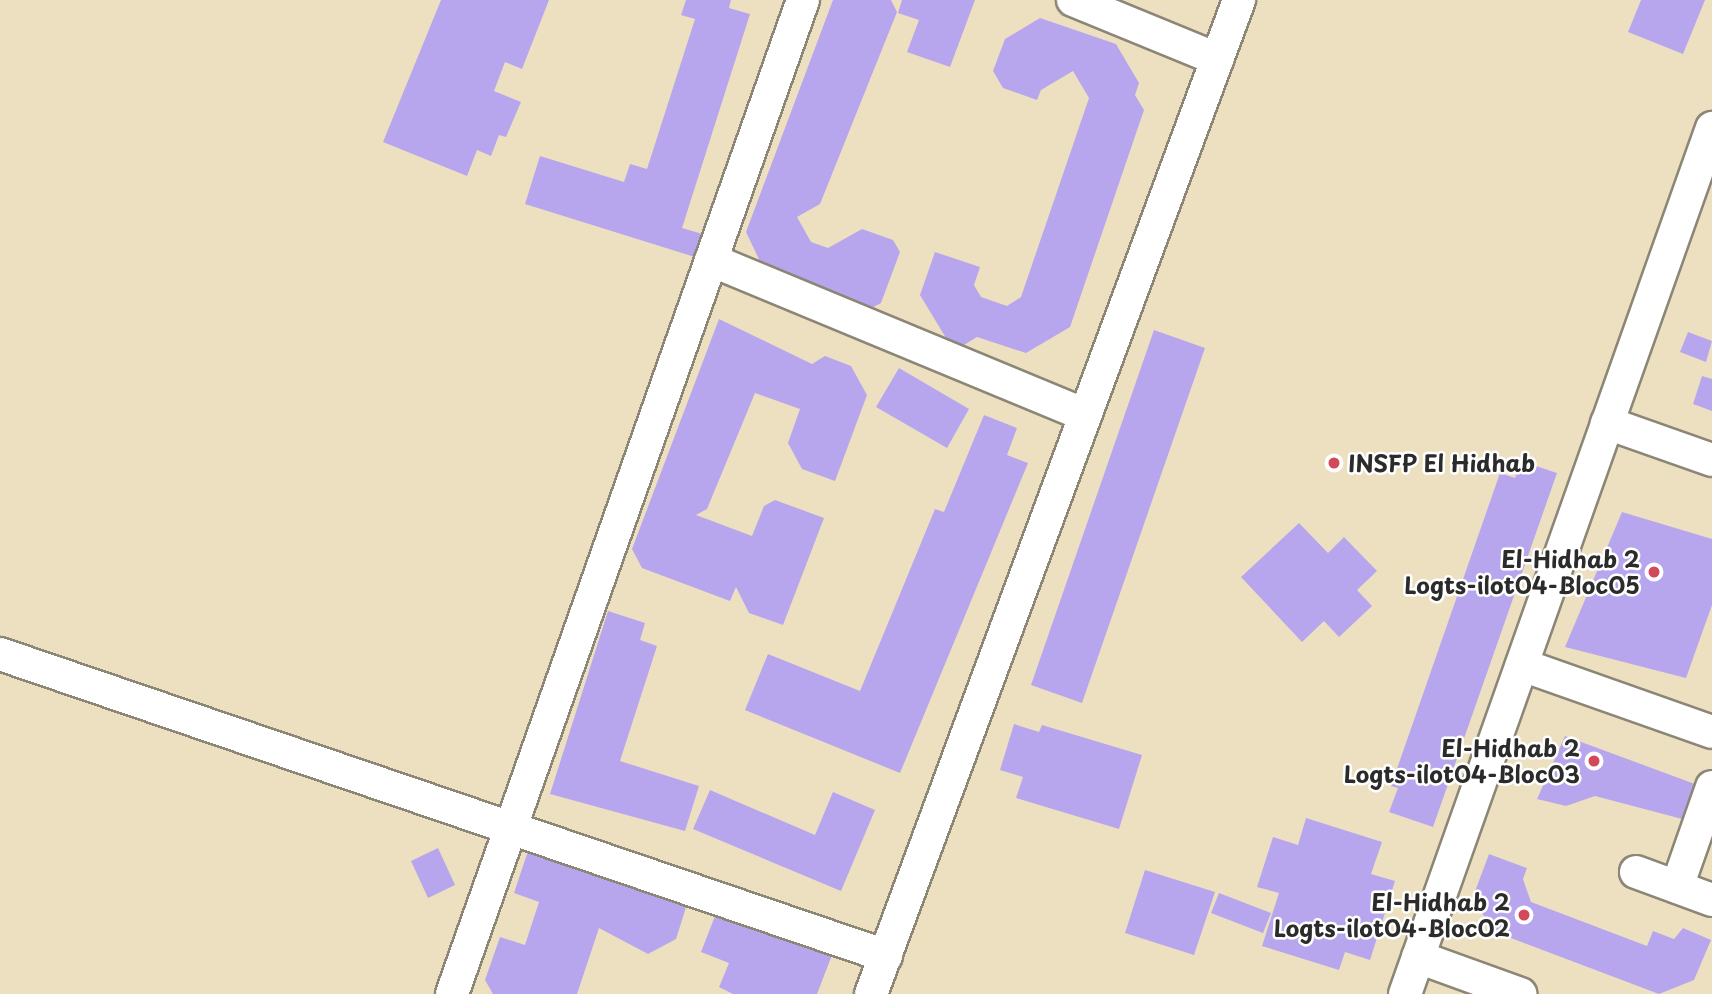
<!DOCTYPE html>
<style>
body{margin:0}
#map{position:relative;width:1712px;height:994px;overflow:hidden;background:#ede0c0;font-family:"Playpen Sans",sans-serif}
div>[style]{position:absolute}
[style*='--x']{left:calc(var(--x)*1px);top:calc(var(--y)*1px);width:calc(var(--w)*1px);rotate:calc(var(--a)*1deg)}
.building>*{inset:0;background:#b7a6ee}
.roads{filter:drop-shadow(2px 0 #8c8676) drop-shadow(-2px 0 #8c8676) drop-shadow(0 2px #8c8676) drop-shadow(0 -2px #8c8676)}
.minor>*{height:32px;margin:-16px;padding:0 16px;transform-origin:16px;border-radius:16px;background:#fff}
.dots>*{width:19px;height:19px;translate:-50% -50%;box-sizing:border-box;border:4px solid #fff;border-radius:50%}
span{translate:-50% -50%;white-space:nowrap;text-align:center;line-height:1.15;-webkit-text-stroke:5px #fff;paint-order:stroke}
.poi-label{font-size:23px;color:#2b2b2b;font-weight:700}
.left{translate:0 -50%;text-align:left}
.right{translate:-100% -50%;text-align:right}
</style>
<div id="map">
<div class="building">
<div style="clip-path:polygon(441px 0,549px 0,522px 69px,505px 62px,494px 91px,521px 102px,506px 137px,499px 135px,491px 156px,477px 150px,467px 176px,383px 142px)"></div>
<div style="clip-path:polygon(686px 0,731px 0,729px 8px,750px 14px,682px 228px,706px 235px,698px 258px,525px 204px,540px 156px,624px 182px,630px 164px,647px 169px,695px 19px,681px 15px)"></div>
<div style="clip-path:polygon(833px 0,891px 0,897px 12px,820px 204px,797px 217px,811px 242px,828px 248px,862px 229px,893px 240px,900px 252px,881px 303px,862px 313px,766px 274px,746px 232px)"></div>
<div style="clip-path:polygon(902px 0,975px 0,950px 67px,907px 52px,919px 20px,898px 13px)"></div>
<div style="clip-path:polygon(1641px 0,1705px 0,1683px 54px,1628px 32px)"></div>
<div style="clip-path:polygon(1040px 18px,1116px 44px,1139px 83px,1135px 95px,1144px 110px,1070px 327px,1026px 353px,977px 337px,964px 345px,946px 338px,920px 295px,935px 252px,980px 267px,974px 285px,981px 297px,1007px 306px,1021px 297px,1089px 98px,1073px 71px,1041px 90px,1037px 100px,1003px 88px,993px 71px,1005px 39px)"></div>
<div style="clip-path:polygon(719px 319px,812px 364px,825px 356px,851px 366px,867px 395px,835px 481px,802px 469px,788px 443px,800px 409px,755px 393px,707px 509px,696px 515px,752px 536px,764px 506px,775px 500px,824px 518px,783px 625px,749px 613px,736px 587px,730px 601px,642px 568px,632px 549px)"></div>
<div style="clip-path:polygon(1154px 330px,1205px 348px,1082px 703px,1031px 685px)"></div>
<div style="clip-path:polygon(1688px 332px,1712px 341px,1706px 362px,1680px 352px)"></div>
<div style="clip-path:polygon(899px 368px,969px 409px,947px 448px,876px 407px)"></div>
<div style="clip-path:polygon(1702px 376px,1712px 379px,1712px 411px,1693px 404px)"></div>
<div style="clip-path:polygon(984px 415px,1017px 428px,1007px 455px,1028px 463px,900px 773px,745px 710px,768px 654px,860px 691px,935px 509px,944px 512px)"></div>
<div style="clip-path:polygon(1521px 461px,1557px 473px,1433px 827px,1389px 812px,1398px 788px,1391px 786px,1500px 473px,1515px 478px)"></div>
<div style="clip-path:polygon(1622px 512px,1712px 539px,1712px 605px,1686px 678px,1565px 647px)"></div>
<div style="clip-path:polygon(1299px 523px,1328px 553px,1344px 537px,1377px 571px,1357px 590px,1372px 606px,1339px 637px,1324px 621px,1302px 642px,1241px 577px)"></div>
<div style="clip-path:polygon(608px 611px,645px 623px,640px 640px,657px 646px,620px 761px,699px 786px,685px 831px,550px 794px)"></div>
<div style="clip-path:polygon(1014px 724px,1039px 732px,1042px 725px,1142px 755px,1119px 829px,1016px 798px,1023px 777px,1000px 770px)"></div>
<div style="clip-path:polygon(1565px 736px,1703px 787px,1686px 820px,1595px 796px,1566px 806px,1537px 799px)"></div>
<div style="clip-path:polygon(710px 790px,815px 835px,833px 792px,875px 810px,841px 891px,693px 829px)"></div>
<div style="clip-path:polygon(1306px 818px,1382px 842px,1371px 874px,1395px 881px,1370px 960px,1345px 952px,1339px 970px,1262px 946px,1279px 893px,1257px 887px,1273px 837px,1298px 845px)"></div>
<div style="clip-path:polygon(438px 848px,455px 885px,428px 898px,411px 861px)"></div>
<div style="clip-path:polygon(529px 848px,688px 901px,676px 939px,648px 954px,599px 928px,577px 994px,493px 994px,485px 980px,500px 937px,525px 945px,539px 902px,514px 893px)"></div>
<div style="clip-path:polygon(1489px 854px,1527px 868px,1523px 879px,1531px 902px,1647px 946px,1653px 931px,1674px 939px,1683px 928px,1711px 940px,1694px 980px,1659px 994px,1490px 930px,1474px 894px)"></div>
<div style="clip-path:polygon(1145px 870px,1215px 892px,1194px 955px,1125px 933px)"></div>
<div style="clip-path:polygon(1219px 893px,1271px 913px,1263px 933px,1211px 913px)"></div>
<div style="clip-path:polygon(717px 911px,832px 955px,817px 994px,733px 994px,719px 987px,729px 963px,701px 952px)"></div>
</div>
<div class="roads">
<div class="minor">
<div style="--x:1073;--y:0;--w:156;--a:22.3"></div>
<div style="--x:711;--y:260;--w:405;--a:22.5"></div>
<div style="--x:1607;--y:423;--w:111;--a:19.4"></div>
<div style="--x:0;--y:654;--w:936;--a:18.82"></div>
<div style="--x:1522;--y:665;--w:201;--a:19.4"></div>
<div style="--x:1636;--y:872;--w:81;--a:20.2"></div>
<div style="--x:1677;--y:887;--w:106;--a:-70.7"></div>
<div style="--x:1418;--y:957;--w:109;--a:19.9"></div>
<div style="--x:452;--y:994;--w:1054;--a:-70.55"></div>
<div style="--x:871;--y:994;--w:1060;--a:-69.68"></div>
<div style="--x:1405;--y:994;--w:919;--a:-70.48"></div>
</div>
</div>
<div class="dots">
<div style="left:1334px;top:463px;background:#d1495b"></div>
<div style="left:1654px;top:572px;background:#d1495b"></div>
<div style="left:1594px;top:761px;background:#d1495b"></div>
<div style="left:1524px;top:915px;background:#d1495b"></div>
</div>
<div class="poi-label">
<span class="left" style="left:1348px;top:463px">INSFP El Hidhab</span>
<span class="right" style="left:1640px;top:572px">El-Hidhab 2<br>Logts-ilot04-Bloc05</span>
<span class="right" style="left:1580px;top:761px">El-Hidhab 2<br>Logts-ilot04-Bloc03</span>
<span class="right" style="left:1510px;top:915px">El-Hidhab 2<br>Logts-ilot04-Bloc02</span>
</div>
</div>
